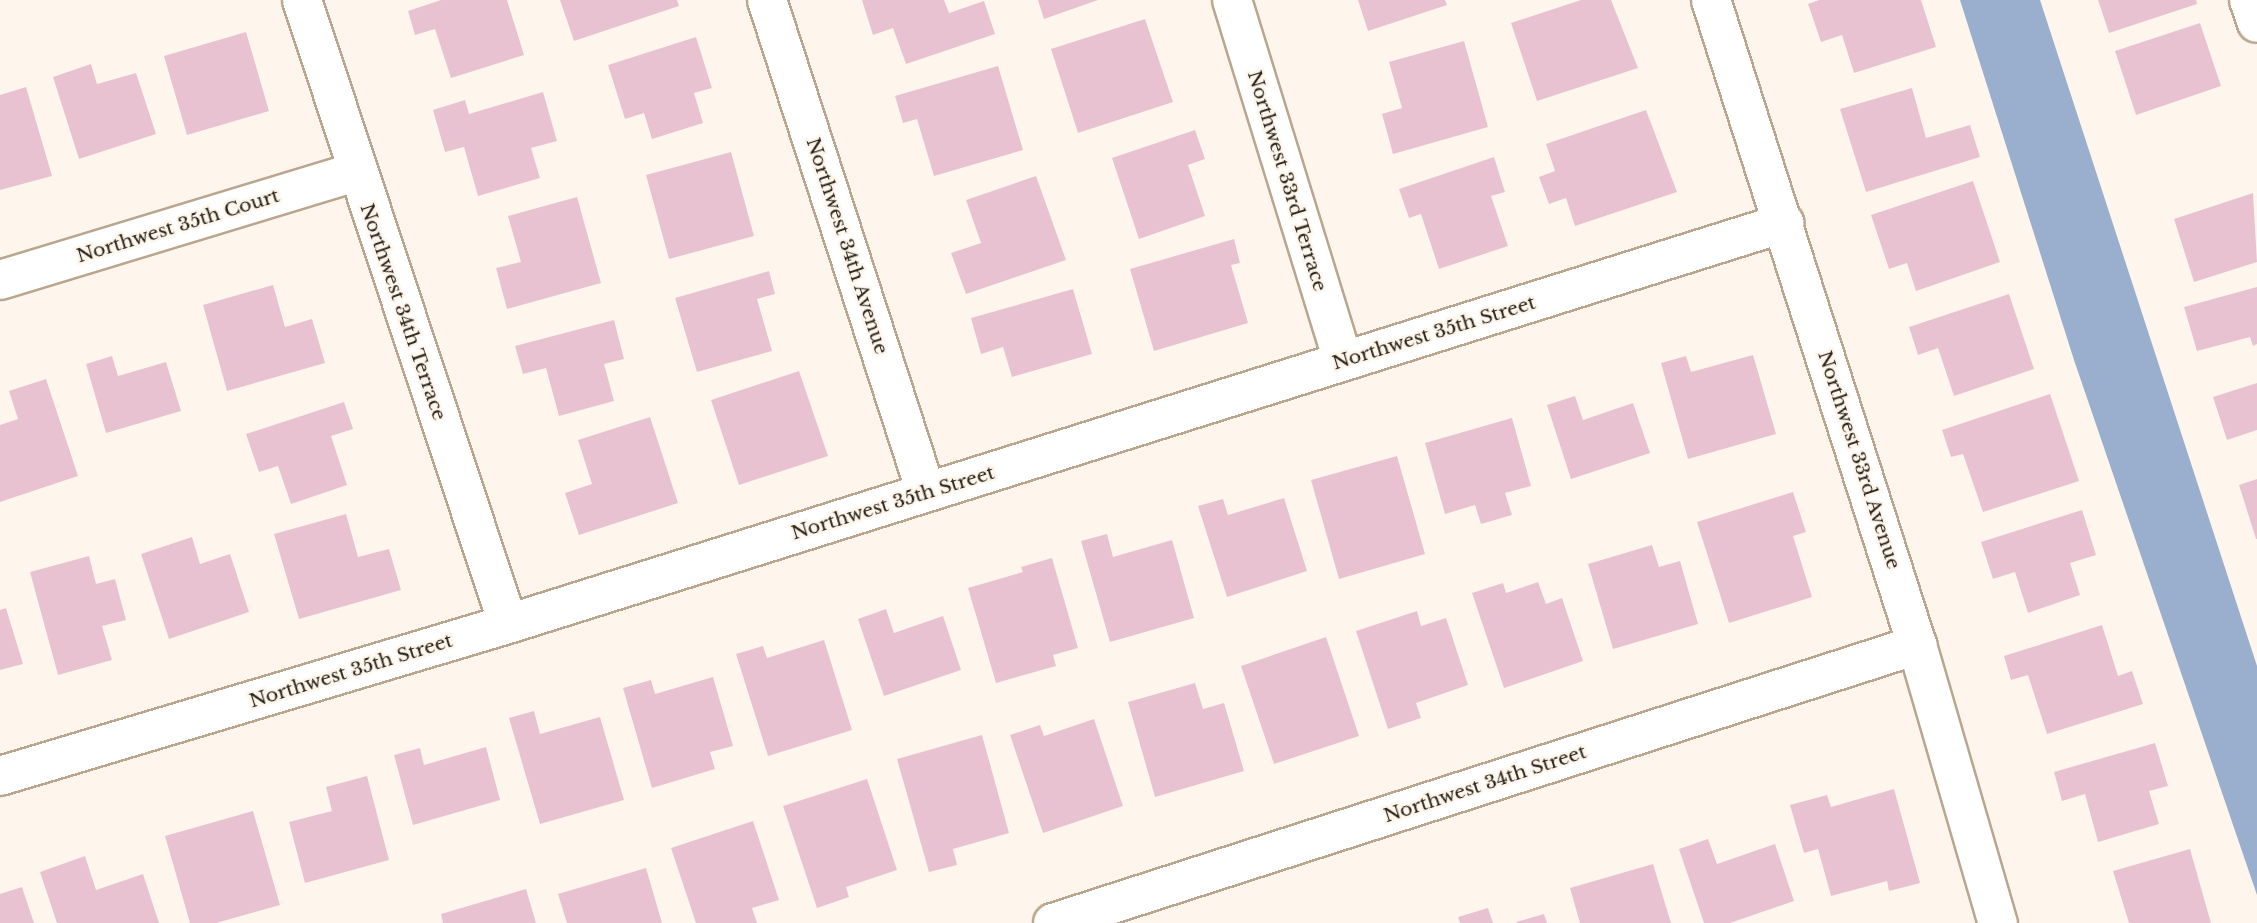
<!DOCTYPE html>
<style>
body{margin:0}
#map{position:relative;width:2257px;height:923px;overflow:hidden;background:#fef6ec;font-family:"Libre Baskerville",serif}
div>[style]{position:absolute}
[style*='--x']{left:calc(var(--x)*1px);top:calc(var(--y)*1px);width:calc(var(--w)*1px);rotate:calc(var(--a)*1deg)}
.water>*{inset:0;background:#9aaecd}
.building>*{inset:0;background:#e9c2d2}
.roads{filter:drop-shadow(2px 0 #baa68e) drop-shadow(-2px 0 #baa68e) drop-shadow(0 2px #baa68e) drop-shadow(0 -2px #baa68e)}
.street>*{height:38px;margin:-19px;padding:0 19px;transform-origin:19px;border-radius:19px;background:#fff}
span{translate:-50% -50%;white-space:nowrap;text-align:center;line-height:1.15;-webkit-text-stroke:5px #fef6ec;paint-order:stroke}
.street-label{font-size:19px;color:#272016}
</style>
<div id="map">
<div class="water">
<div style="clip-path:polygon(1960px 0,2040px 0,2257px 666px,2257px 895px,2074px 360px)"></div>
</div>
<div class="building">
<div style="clip-path:polygon(441px 0,507px 0,524px 55px,451px 78px,435px 29px,415px 35px,408px 11px)"></div>
<div style="clip-path:polygon(560px 0,677px 0,679px 6px,574px 41px)"></div>
<div style="clip-path:polygon(862px 0,944px 0,949px 13px,984px 1px,995px 34px,906px 64px,893px 28px,873px 35px)"></div>
<div style="clip-path:polygon(1038px 0,1098px 0,1044px 19px)"></div>
<div style="clip-path:polygon(1358px 0,1445px 0,1447px 5px,1368px 31px)"></div>
<div style="clip-path:polygon(1581px 0,1611px 0,1638px 68px,1537px 101px,1511px 23px)"></div>
<div style="clip-path:polygon(1819px 0,1921px 0,1936px 47px,1854px 73px,1842px 35px,1821px 42px,1808px 4px)"></div>
<div style="clip-path:polygon(2098px 0,2196px 0,2197px 4px,2109px 33px)"></div>
<div style="clip-path:polygon(1145px 19px,1173px 102px,1078px 133px,1051px 49px)"></div>
<div style="clip-path:polygon(2200px 23px,2221px 86px,2136px 115px,2115px 51px)"></div>
<div style="clip-path:polygon(246px 32px,269px 111px,187px 135px,164px 56px)"></div>
<div style="clip-path:polygon(696px 37px,712px 88px,694px 93px,703px 123px,652px 139px,644px 113px,625px 119px,608px 65px)"></div>
<div style="clip-path:polygon(1464px 41px,1488px 127px,1393px 154px,1382px 114px,1402px 108px,1389px 62px)"></div>
<div style="clip-path:polygon(91px 64px,97px 84px,136px 73px,156px 134px,79px 159px,53px 77px)"></div>
<div style="clip-path:polygon(998px 66px,1023px 150px,934px 176px,917px 119px,903px 123px,895px 96px)"></div>
<div style="clip-path:polygon(26px 87px,52px 176px,0 190px,0 95px)"></div>
<div style="clip-path:polygon(1912px 88px,1926px 138px,1970px 125px,1980px 157px,1866px 192px,1840px 109px)"></div>
<div style="clip-path:polygon(543px 92px,557px 141px,531px 148px,540px 178px,478px 196px,464px 147px,445px 152px,433px 110px,465px 100px,469px 114px)"></div>
<div style="clip-path:polygon(1646px 110px,1677px 192px,1575px 226px,1566px 198px,1549px 204px,1539px 177px,1555px 171px,1546px 144px)"></div>
<div style="clip-path:polygon(1195px 130px,1205px 159px,1188px 165px,1205px 216px,1139px 239px,1112px 158px)"></div>
<div style="clip-path:polygon(731px 152px,754px 236px,669px 259px,646px 175px)"></div>
<div style="clip-path:polygon(1494px 157px,1505px 192px,1491px 196px,1508px 246px,1439px 269px,1421px 214px,1409px 218px,1399px 189px)"></div>
<div style="clip-path:polygon(1036px 176px,1066px 260px,966px 294px,951px 253px,981px 243px,966px 200px)"></div>
<div style="clip-path:polygon(1973px 181px,2000px 262px,1916px 291px,1907px 263px,1889px 269px,1871px 215px)"></div>
<div style="clip-path:polygon(2253px 193px,2257px 262px,2194px 282px,2174px 219px)"></div>
<div style="clip-path:polygon(577px 197px,601px 283px,507px 309px,496px 268px,521px 262px,508px 216px)"></div>
<div style="clip-path:polygon(1234px 239px,1240px 263px,1231px 265px,1248px 323px,1154px 351px,1130px 269px)"></div>
<div style="clip-path:polygon(769px 271px,775px 294px,757px 299px,772px 351px,697px 372px,675px 298px)"></div>
<div style="clip-path:polygon(273px 285px,285px 327px,312px 319px,325px 363px,227px 391px,203px 305px)"></div>
<div style="clip-path:polygon(2257px 287px,2257px 344px,2253px 346px,2250px 337px,2197px 351px,2184px 307px)"></div>
<div style="clip-path:polygon(1073px 289px,1092px 354px,1012px 377px,1003px 347px,981px 354px,971px 318px)"></div>
<div style="clip-path:polygon(2009px 294px,2034px 369px,1954px 396px,1938px 348px,1918px 355px,1909px 327px)"></div>
<div style="clip-path:polygon(614px 320px,624px 359px,604px 364px,614px 401px,559px 416px,546px 368px,523px 374px,515px 346px)"></div>
<div style="clip-path:polygon(1753px 355px,1776px 434px,1688px 459px,1661px 363px,1686px 356px,1691px 372px)"></div>
<div style="clip-path:polygon(112px 356px,118px 376px,166px 362px,181px 411px,106px 433px,86px 364px)"></div>
<div style="clip-path:polygon(799px 371px,828px 456px,739px 485px,711px 400px)"></div>
<div style="clip-path:polygon(46px 379px,78px 476px,0 502px,0 425px,18px 419px,9px 391px)"></div>
<div style="clip-path:polygon(2257px 383px,2257px 430px,2227px 440px,2213px 397px)"></div>
<div style="clip-path:polygon(2050px 394px,2079px 481px,1983px 512px,1963px 454px,1951px 457px,1942px 430px)"></div>
<div style="clip-path:polygon(1575px 396px,1583px 420px,1633px 403px,1650px 453px,1571px 479px,1547px 405px)"></div>
<div style="clip-path:polygon(344px 402px,353px 429px,331px 436px,347px 485px,291px 504px,278px 466px,259px 472px,246px 434px)"></div>
<div style="clip-path:polygon(650px 417px,678px 503px,579px 535px,565px 493px,592px 484px,578px 440px)"></div>
<div style="clip-path:polygon(1512px 418px,1531px 486px,1505px 493px,1512px 515px,1481px 524px,1475px 505px,1445px 514px,1425px 443px)"></div>
<div style="clip-path:polygon(1397px 456px,1425px 554px,1339px 579px,1311px 480px)"></div>
<div style="clip-path:polygon(2257px 479px,2257px 539px,2256px 539px,2239px 485px)"></div>
<div style="clip-path:polygon(1793px 492px,1806px 532px,1793px 536px,1812px 597px,1729px 623px,1697px 522px)"></div>
<div style="clip-path:polygon(1284px 498px,1307px 571px,1227px 597px,1198px 506px,1223px 499px,1228px 515px)"></div>
<div style="clip-path:polygon(2082px 510px,2096px 555px,2070px 563px,2080px 595px,2028px 613px,2015px 572px,1993px 579px,1981px 542px)"></div>
<div style="clip-path:polygon(346px 514px,358px 557px,389px 549px,401px 590px,299px 619px,274px 534px)"></div>
<div style="clip-path:polygon(1107px 534px,1113px 557px,1172px 540px,1194px 618px,1110px 642px,1081px 541px)"></div>
<div style="clip-path:polygon(192px 537px,200px 564px,230px 554px,249px 612px,169px 639px,141px 554px)"></div>
<div style="clip-path:polygon(1652px 545px,1659px 567px,1680px 561px,1698px 624px,1613px 649px,1588px 564px)"></div>
<div style="clip-path:polygon(89px 556px,96px 584px,115px 579px,126px 620px,102px 626px,112px 660px,58px 675px,30px 572px)"></div>
<div style="clip-path:polygon(1052px 558px,1078px 648px,1053px 655px,1056px 666px,996px 683px,968px 588px,1023px 572px,1021px 567px)"></div>
<div style="clip-path:polygon(1538px 582px,1546px 604px,1562px 598px,1583px 661px,1504px 688px,1472px 593px,1503px 583px,1506px 593px)"></div>
<div style="clip-path:polygon(6px 608px,23px 664px,0 670px,0 610px)"></div>
<div style="clip-path:polygon(886px 609px,894px 633px,943px 616px,961px 670px,884px 696px,858px 619px)"></div>
<div style="clip-path:polygon(1417px 611px,1421px 626px,1446px 618px,1468px 685px,1416px 703px,1421px 718px,1388px 729px,1356px 631px)"></div>
<div style="clip-path:polygon(2102px 625px,2118px 676px,2132px 671px,2143px 704px,2047px 734px,2028px 675px,2011px 680px,2004px 656px)"></div>
<div style="clip-path:polygon(1326px 637px,1359px 736px,1274px 764px,1241px 666px)"></div>
<div style="clip-path:polygon(824px 640px,852px 730px,768px 756px,736px 654px,763px 646px,767px 658px)"></div>
<div style="clip-path:polygon(713px 677px,733px 746px,710px 752px,715px 769px,652px 788px,623px 688px,651px 680px,655px 694px)"></div>
<div style="clip-path:polygon(1195px 683px,1203px 709px,1224px 703px,1244px 771px,1155px 797px,1128px 702px)"></div>
<div style="clip-path:polygon(534px 711px,540px 734px,600px 717px,624px 800px,540px 824px,509px 718px)"></div>
<div style="clip-path:polygon(1094px 719px,1123px 806px,1043px 833px,1010px 735px,1040px 725px,1044px 736px)"></div>
<div style="clip-path:polygon(982px 735px,1009px 833px,953px 849px,957px 865px,929px 872px,897px 759px)"></div>
<div style="clip-path:polygon(2155px 743px,2168px 786px,2149px 791px,2159px 824px,2098px 842px,2085px 794px,2062px 801px,2054px 772px)"></div>
<div style="clip-path:polygon(486px 747px,500px 800px,413px 825px,394px 755px,420px 748px,424px 765px)"></div>
<div style="clip-path:polygon(367px 776px,389px 860px,305px 883px,289px 822px,332px 811px,326px 787px)"></div>
<div style="clip-path:polygon(867px 779px,897px 870px,846px 887px,849px 897px,817px 908px,783px 806px)"></div>
<div style="clip-path:polygon(1894px 789px,1920px 883px,1889px 891px,1887px 881px,1831px 896px,1818px 849px,1804px 853px,1790px 805px,1827px 795px,1831px 807px)"></div>
<div style="clip-path:polygon(253px 811px,280px 905px,216px 923px,190px 923px,165px 836px)"></div>
<div style="clip-path:polygon(753px 821px,779px 900px,752px 908px,757px 923px,696px 923px,671px 848px)"></div>
<div style="clip-path:polygon(1708px 839px,1717px 864px,1775px 844px,1794px 901px,1730px 923px,1704px 923px,1679px 849px)"></div>
<div style="clip-path:polygon(2190px 849px,2211px 923px,2129px 923px,2113px 871px)"></div>
<div style="clip-path:polygon(85px 856px,96px 890px,143px 874px,159px 923px,57px 923px,40px 872px)"></div>
<div style="clip-path:polygon(1653px 864px,1671px 923px,1580px 923px,1570px 888px)"></div>
<div style="clip-path:polygon(646px 868px,662px 923px,567px 923px,558px 894px)"></div>
<div style="clip-path:polygon(22px 887px,34px 923px,0 923px,0 894px)"></div>
<div style="clip-path:polygon(526px 889px,536px 923px,443px 923px,441px 914px)"></div>
<div style="clip-path:polygon(1488px 908px,1493px 923px,1460px 923px,1458px 917px)"></div>
<div style="clip-path:polygon(1544px 914px,1547px 923px,1517px 923px,1516px 922px)"></div>
</div>
<div class="roads">
<div class="street">
<div style="--x:302;--y:0;--w:657;--a:71.73"></div>
<div style="--x:767;--y:0;--w:517;--a:72.09"></div>
<div style="--x:1232;--y:0;--w:378;--a:72.9"></div>
<div style="--x:1711;--y:0;--w:677;--a:72.29"></div>
<div style="--x:1917;--y:645;--w:290;--a:73.8"></div>
<div style="--x:2249;--y:0;--w:24;--a:71"></div>
<div style="--x:0;--y:280;--w:371;--a:-16.9"></div>
<div style="--x:0;--y:776;--w:530;--a:-16.66"></div>
<div style="--x:508;--y:624;--w:1338;--a:-17.45"></div>
<div style="--x:1053;--y:923;--w:908;--a:-17.84"></div>
</div>
</div>
<div class="street-label">
<span style="left:1287px;top:181px;rotate:73deg">Northwest 33rd Terrace</span>
<span style="left:178px;top:226px;rotate:-17deg">Northwest 35th Court</span>
<span style="left:847px;top:246px;rotate:72deg">Northwest 34th Avenue</span>
<span style="left:403px;top:312px;rotate:71deg">Northwest 34th Terrace</span>
<span style="left:1434px;top:333px;rotate:-17deg">Northwest 35th Street</span>
<span style="left:1859px;top:460px;rotate:72deg">Northwest 33rd Avenue</span>
<span style="left:893px;top:503px;rotate:-17deg">Northwest 35th Street</span>
<span style="left:351px;top:671px;rotate:-17deg">Northwest 35th Street</span>
<span style="left:1485px;top:784px;rotate:-18deg">Northwest 34th Street</span>
</div>
</div>
